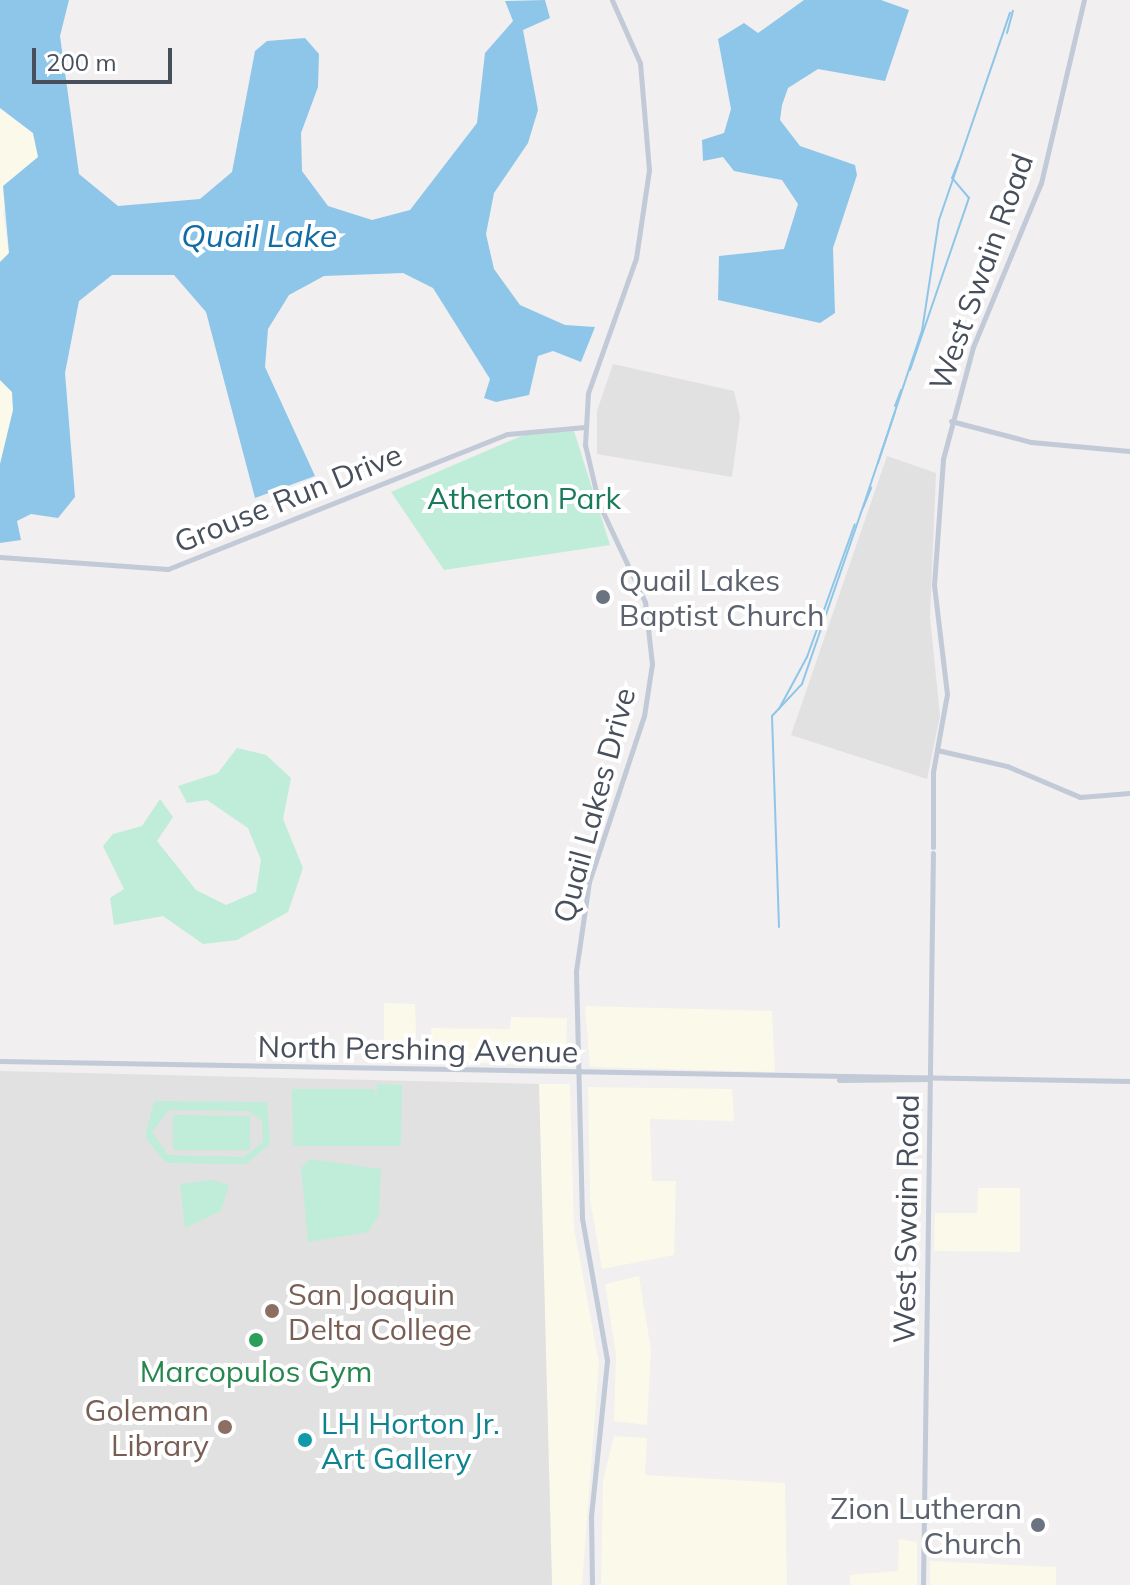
<!DOCTYPE html>
<style>
body{margin:0}
#map{position:relative;width:1130px;height:1585px;overflow:hidden;background:#f1efef;font-family:Mulish,sans-serif}
div>[style]{position:absolute}
[style*='--x']{left:calc(var(--x)*1px);top:calc(var(--y)*1px);width:calc(var(--w)*1px);rotate:calc(var(--a)*1deg)}
.commercial>*{inset:0;background:#fbf9e9}
.education>*{inset:0;background:#e2e1e1}
.green>*{inset:0;background:#bfedd9}
.water>*{inset:0;background:#8ec6e9}
.stream>*{height:2px;margin:-1px;padding:0 1px;transform-origin:1px;border-radius:1px;background:#8ec6e9}
.secondary>*{height:5px;margin:-2.5px;padding:0 2.5px;transform-origin:2.5px;border-radius:2.5px;background:#c2c9d7}
.dots>*{width:22px;height:22px;translate:-50% -50%;box-sizing:border-box;border:4px solid #fff;border-radius:50%}
span{translate:-50% -50%;white-space:nowrap;text-align:center;line-height:1.15;-webkit-text-stroke:8px #fff;paint-order:stroke}
.street-label{font-size:30px;color:#484f5c}
.park-label{font-size:30px;color:#1a7b5c}
.worship-label{font-size:30px;color:#5b616d}
.left{translate:0 -50%;text-align:left}
.right{translate:-100% -50%;text-align:right}
.education-label{font-size:30px;color:#785e54}
.leisure-label{font-size:30px;color:#27864d}
.culture-label{font-size:30px;color:#0d838f}
.water-label{font-size:32px;color:#116ca5;font-style:italic}
.scale{position:absolute;left:32px;top:48px;width:140px;height:36px;box-sizing:border-box;border:4px solid #484f5c;border-top:0;padding-left:10px;font-size:24px;line-height:28px;white-space:nowrap;color:#484f5c;-webkit-text-stroke:6px #fff;paint-order:stroke}
</style>
<div id="map">
<div class="commercial">
<div style="clip-path:polygon(0 108px,33px 134px,39px 157px,10px 186px,3px 213px,9px 254px,0 262px)"></div>
<div style="clip-path:polygon(0 380px,12px 392px,13px 410px,0 464px)"></div>
<div style="clip-path:polygon(384px 1003px,415px 1004px,417px 1062px,384px 1062px)"></div>
<div style="clip-path:polygon(585px 1006px,772px 1011px,775px 1072px,590px 1067px)"></div>
<div style="clip-path:polygon(511px 1017px,567px 1018px,566px 1065px,434px 1062px,431px 1028px,510px 1029px)"></div>
<div style="clip-path:polygon(539px 1084px,570px 1084px,574px 1228px,599px 1363px,582px 1585px,552px 1585px)"></div>
<div style="clip-path:polygon(588px 1087px,732px 1089px,734px 1121px,650px 1119px,652px 1181px,676px 1181px,674px 1255px,602px 1269px,590px 1199px)"></div>
<div style="clip-path:polygon(978px 1188px,1020px 1188px,1020px 1252px,934px 1251px,935px 1213px,977px 1213px)"></div>
<div style="clip-path:polygon(639px 1276px,651px 1350px,647px 1425px,614px 1421px,616px 1355px,605px 1284px)"></div>
<div style="clip-path:polygon(614px 1436px,647px 1438px,645px 1475px,785px 1483px,787px 1585px,601px 1585px,603px 1481px)"></div>
<div style="clip-path:polygon(899px 1539px,917px 1542px,917px 1585px,850px 1585px,850px 1575px,898px 1571px)"></div>
<div style="clip-path:polygon(930px 1561px,1056px 1567px,1056px 1585px,930px 1585px)"></div>
</div>
<div class="education">
<div style="clip-path:polygon(613px 364px,734px 391px,740px 417px,732px 477px,597px 454px,597px 411px)"></div>
<div style="clip-path:polygon(887px 456px,936px 473px,930px 617px,940px 716px,927px 779px,791px 735px)"></div>
<div style="clip-path:polygon(0 1071px,539px 1084px,552px 1585px,0 1585px)"></div>
</div>
<div class="green">
<div style="clip-path:polygon(574px 431px,610px 545px,444px 570px,391px 492px,526px 434px)"></div>
<div style="clip-path:polygon(237px 748px,266px 755px,291px 778px,283px 819px,303px 868px,288px 912px,237px 940px,203px 944px,163px 916px,114px 925px,110px 898px,124px 889px,103px 846px,113px 834px,142px 826px,160px 799px,173px 817px,157px 841px,196px 890px,226px 905px,256px 892px,261px 860px,248px 828px,207px 800px,187px 803px,178px 786px,218px 773px)"></div>
<div style="clip-path:polygon(377px 1084px,402px 1085px,401px 1146px,293px 1146px,292px 1089px,375px 1089px,376px 1100px)"></div>
<div style="clip-path:polygon(evenodd,154px 1101px,267px 1102px,270px 1144px,246px 1164px,166px 1163px,145px 1137px,154px 1101px,169px 1110px,249px 1111px,262px 1121px,263px 1142px,244px 1157px,168px 1155px,152px 1132px,169px 1110px)"></div>
<div style="clip-path:polygon(173px 1115px,250px 1116px,250px 1150px,173px 1150px)"></div>
<div style="clip-path:polygon(310px 1159px,381px 1169px,379px 1215px,368px 1232px,308px 1242px,301px 1168px)"></div>
<div style="clip-path:polygon(213px 1180px,229px 1185px,221px 1211px,185px 1228px,180px 1184px)"></div>
</div>
<div class="water">
<div style="clip-path:polygon(0 0,69px 0,60px 36px,79px 174px,118px 206px,200px 199px,232px 172px,255px 51px,267px 41px,305px 38px,319px 54px,318px 87px,301px 133px,302px 171px,328px 206px,372px 220px,410px 210px,477px 123px,485px 53px,513px 21px,505px 1px,545px 0,550px 18px,523px 30px,538px 110px,528px 143px,494px 193px,486px 234px,494px 269px,520px 305px,565px 325px,595px 327px,581px 362px,553px 351px,538px 356px,529px 395px,496px 402px,484px 398px,490px 379px,433px 288px,403px 273px,324px 276px,289px 295px,268px 329px,265px 367px,315px 476px,255px 498px,206px 312px,174px 275px,112px 275px,79px 301px,65px 373px,75px 497px,58px 518px,31px 514px,17px 521px,21px 540px,0 543px,0 464px,13px 410px,12px 392px,0 380px,0 262px,9px 253px,3px 186px,38px 157px,33px 133px,0 108px)"></div>
<div style="clip-path:polygon(804px 0,881px 0,909px 10px,885px 81px,818px 69px,788px 88px,782px 105px,780px 120px,800px 146px,855px 165px,857px 175px,833px 248px,835px 313px,820px 323px,718px 300px,719px 256px,784px 249px,798px 204px,782px 180px,734px 171px,723px 157px,703px 161px,702px 140px,724px 133px,731px 109px,718px 39px,744px 23px,758px 33px)"></div>
</div>
<div class="stream">
<div style="--x:1007;--y:33;--w:23;--a:-75"></div>
<div style="--x:910;--y:370;--w:182;--a:-71.1"></div>
<div style="--x:969;--y:198;--w:26;--a:-130"></div>
<div style="--x:952;--y:178;--w:18;--a:-68"></div>
<div style="--x:895;--y:406;--w:17;--a:-69"></div>
<div style="--x:878;--y:463;--w:54;--a:-71.6"></div>
<div style="--x:863;--y:508;--w:22;--a:-68"></div>
<div style="--x:779;--y:709;--w:59;--a:-61.7"></div>
<div style="--x:807;--y:657;--w:141;--a:-70.2"></div>
<div style="--x:779;--y:927;--w:211;--a:-91.9"></div>
<div style="--x:772;--y:716;--w:44;--a:-46.8"></div>
<div style="--x:802;--y:684;--w:197;--a:-71"></div>
<div style="--x:866;--y:498;--w:176;--a:-71.5"></div>
<div style="--x:922;--y:331;--w:112;--a:-81.3"></div>
<div style="--x:939;--y:220;--w:219;--a:-71.1"></div>
</div>
<div class="secondary">
<div style="--x:951;--y:421;--w:83;--a:14.7"></div>
<div style="--x:1031;--y:442;--w:99;--a:5.2"></div>
<div style="--x:0;--y:557;--w:168;--a:4.1"></div>
<div style="--x:168;--y:569;--w:365;--a:-21.7"></div>
<div style="--x:507;--y:434;--w:78;--a:-5.1"></div>
<div style="--x:937;--y:750;--w:72;--a:12.9"></div>
<div style="--x:1007;--y:766;--w:79;--a:23"></div>
<div style="--x:1080;--y:797;--w:50;--a:-4.6"></div>
<div style="--x:933;--y:847;--w:75;--a:-90"></div>
<div style="--x:933;--y:772;--w:79;--a:-79.8"></div>
<div style="--x:947;--y:694;--w:110;--a:-96.8"></div>
<div style="--x:934;--y:585;--w:126;--a:-85.9"></div>
<div style="--x:943;--y:459;--w:116;--a:-75"></div>
<div style="--x:973;--y:347;--w:178;--a:-67.5"></div>
<div style="--x:1041;--y:183;--w:188;--a:-76.8"></div>
<div style="--x:0;--y:1061;--w:1130;--a:1.01"></div>
<div style="--x:839;--y:1080;--w:90;--a:-0.6"></div>
<div style="--x:592;--y:1585;--w:69;--a:-90.8"></div>
<div style="--x:591;--y:1516;--w:157;--a:-84.1"></div>
<div style="--x:607;--y:1360;--w:144;--a:-100"></div>
<div style="--x:582;--y:1218;--w:247;--a:-91.4"></div>
<div style="--x:576;--y:971;--w:90;--a:-81.7"></div>
<div style="--x:589;--y:882;--w:175;--a:-71.7"></div>
<div style="--x:644;--y:716;--w:53;--a:-81.3"></div>
<div style="--x:652;--y:664;--w:62;--a:-96.4"></div>
<div style="--x:645;--y:602;--w:108;--a:-115.1"></div>
<div style="--x:599;--y:504;--w:61;--a:-103.3"></div>
<div style="--x:585;--y:445;--w:52;--a:-86.7"></div>
<div style="--x:588;--y:393;--w:143;--a:-70.4"></div>
<div style="--x:636;--y:258;--w:89;--a:-81.6"></div>
<div style="--x:649;--y:170;--w:107;--a:-94.8"></div>
<div style="--x:640;--y:63;--w:69;--a:-114"></div>
<div style="--x:923;--y:1585;--w:732;--a:-89.22"></div>
</div>
<div class="dots">
<div style="left:603px;top:597px;background:#6b7280"></div>
<div style="left:272px;top:1311px;background:#8d6e63"></div>
<div style="left:256px;top:1340px;background:#2e9e5b"></div>
<div style="left:225px;top:1427px;background:#8d6e63"></div>
<div style="left:305px;top:1440px;background:#0f9aa8"></div>
<div style="left:1038px;top:1525px;background:#6b7280"></div>
</div>
<div class="street-label">
<span style="left:981px;top:272px;rotate:-70deg">West Swain Road</span>
<span style="left:288px;top:498px;rotate:-22deg">Grouse Run Drive</span>
<span style="left:594px;top:805px;rotate:-75deg">Quail Lakes Drive</span>
<span style="left:418px;top:1049px;rotate:1deg">North Pershing Avenue</span>
<span style="left:906px;top:1219px;rotate:-89deg">West Swain Road</span>
</div>
<div class="park-label">
<span style="left:524px;top:498px">Atherton Park</span>
</div>
<div class="worship-label">
<span class="left" style="left:619px;top:597px">Quail Lakes<br>Baptist Church</span>
<span class="right" style="left:1022px;top:1525px">Zion Lutheran<br>Church</span>
</div>
<div class="education-label">
<span class="left" style="left:288px;top:1311px">San Joaquin<br>Delta College</span>
<span class="right" style="left:209px;top:1427px">Goleman<br>Library</span>
</div>
<div class="leisure-label">
<span style="left:256px;top:1371px">Marcopulos Gym</span>
</div>
<div class="culture-label">
<span class="left" style="left:321px;top:1440px">LH Horton Jr.<br>Art Gallery</span>
</div>
<div class="water-label">
<span style="left:259px;top:235px">Quail Lake</span>
</div>
<div class="scale">200 m</div>
</div>
